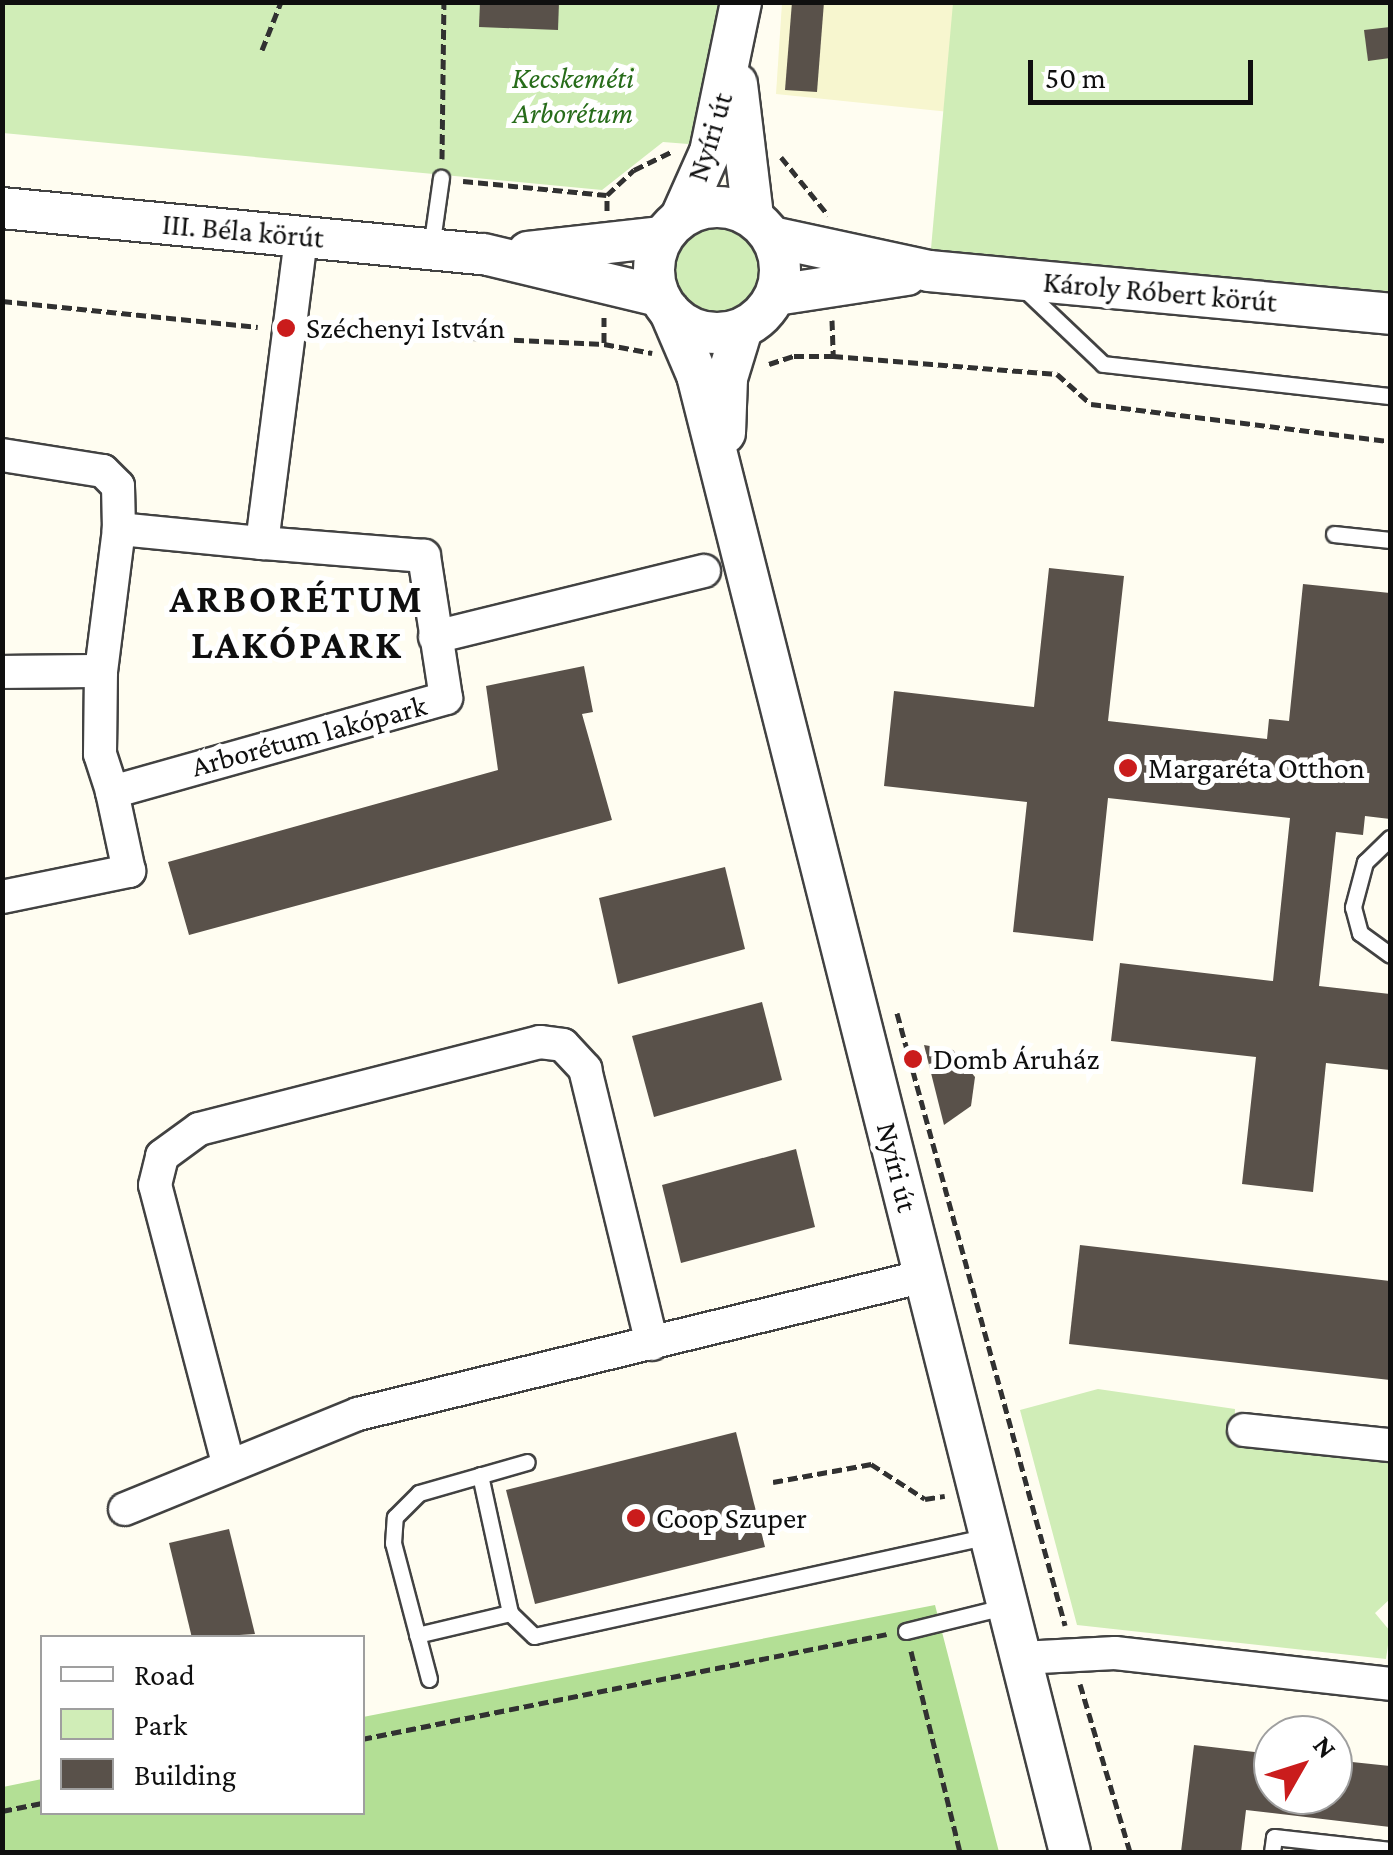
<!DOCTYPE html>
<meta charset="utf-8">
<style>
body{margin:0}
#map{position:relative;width:1393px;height:1855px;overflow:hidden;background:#fffdf1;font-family:"Crimson Pro",serif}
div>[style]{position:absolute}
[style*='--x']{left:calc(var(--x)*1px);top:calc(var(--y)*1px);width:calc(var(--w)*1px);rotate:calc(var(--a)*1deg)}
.farmland>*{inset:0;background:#f7f6cf}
.green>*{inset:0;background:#d0edb7}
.round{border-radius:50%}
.forest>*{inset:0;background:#b3df95}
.building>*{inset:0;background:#59514a}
.path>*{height:5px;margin-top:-2.5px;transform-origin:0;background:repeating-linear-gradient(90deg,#313131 0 10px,transparent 0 15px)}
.roads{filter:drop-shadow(2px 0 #424242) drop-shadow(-2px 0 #424242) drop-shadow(0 2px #424242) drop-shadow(0 -2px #424242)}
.service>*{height:15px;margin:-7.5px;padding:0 7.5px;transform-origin:7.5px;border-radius:7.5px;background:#fff}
.minor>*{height:32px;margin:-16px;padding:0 16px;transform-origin:16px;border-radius:16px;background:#fff}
.tertiary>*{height:40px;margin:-20px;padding:0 20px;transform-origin:20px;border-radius:20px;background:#fff}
.tertiary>.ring{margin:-20px;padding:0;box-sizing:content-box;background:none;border:40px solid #fff;border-radius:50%}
.dots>*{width:28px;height:28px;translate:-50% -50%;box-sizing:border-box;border:5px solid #fff;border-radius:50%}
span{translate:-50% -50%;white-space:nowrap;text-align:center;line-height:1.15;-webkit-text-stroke:10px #fff;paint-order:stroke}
.park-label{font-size:30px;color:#276c1a;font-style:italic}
.street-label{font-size:30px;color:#0f0f0f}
.poi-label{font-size:30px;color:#0f0f0f}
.left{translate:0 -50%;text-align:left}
.district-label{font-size:40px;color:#0f0f0f;font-weight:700;letter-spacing:2.5px}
.frame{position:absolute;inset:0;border:5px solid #0f0f0f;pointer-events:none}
.legend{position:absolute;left:40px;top:1635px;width:325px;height:180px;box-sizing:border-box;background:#fff;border:2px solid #9f9f9f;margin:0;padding:12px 18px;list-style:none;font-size:30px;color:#0f0f0f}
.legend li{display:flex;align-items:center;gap:20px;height:50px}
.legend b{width:50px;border:2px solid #9f9f9f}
.north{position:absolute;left:1253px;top:1715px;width:100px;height:100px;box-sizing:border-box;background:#fff;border:2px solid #9f9f9f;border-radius:50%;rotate:51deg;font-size:28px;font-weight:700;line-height:40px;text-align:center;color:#0f0f0f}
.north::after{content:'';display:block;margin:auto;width:35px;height:45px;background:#ca1c1c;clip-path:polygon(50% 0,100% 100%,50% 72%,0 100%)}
.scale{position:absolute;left:1028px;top:60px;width:225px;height:45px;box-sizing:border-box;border:5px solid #0f0f0f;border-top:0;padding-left:12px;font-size:30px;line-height:35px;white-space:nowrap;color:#0f0f0f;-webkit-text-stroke:8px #fff;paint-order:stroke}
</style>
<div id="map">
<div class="farmland">
<div style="clip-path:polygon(782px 3px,961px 3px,959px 113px,776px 94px)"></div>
</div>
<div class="green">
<div style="clip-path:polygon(2px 3px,727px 3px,701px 145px,663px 142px,602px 190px,3px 133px)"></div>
<div style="clip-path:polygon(953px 3px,1390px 3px,1390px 314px,929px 271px)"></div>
<div class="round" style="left:668px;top:220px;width:98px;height:98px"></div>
<div style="clip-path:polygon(1098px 1389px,1235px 1409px,1234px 1437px,1390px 1452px,1390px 1599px,1375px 1613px,1390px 1631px,1386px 1659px,1077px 1625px,1020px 1410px)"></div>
</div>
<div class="forest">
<div style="clip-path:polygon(935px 1605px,999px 1852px,3px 1852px,3px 1787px,42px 1779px,42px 1812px,362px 1812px,363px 1717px)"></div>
</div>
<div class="building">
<div style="clip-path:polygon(480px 2px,559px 2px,558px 30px,479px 27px)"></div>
<div style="clip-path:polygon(792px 2px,824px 2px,817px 92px,785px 90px)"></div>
<div style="clip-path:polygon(1390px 27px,1390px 58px,1368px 61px,1364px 30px)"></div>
<div style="clip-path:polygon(1049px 568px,1124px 576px,1108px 721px,1267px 739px,1269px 719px,1289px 721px,1303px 584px,1390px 593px,1390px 819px,1365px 816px,1363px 835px,1336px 832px,1319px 986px,1390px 994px,1390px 1070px,1326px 1063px,1313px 1192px,1242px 1184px,1256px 1057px,1111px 1041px,1120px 963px,1273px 981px,1290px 818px,1108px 798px,1093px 941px,1013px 932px,1027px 802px,884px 786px,894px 691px,1034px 707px)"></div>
<div style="clip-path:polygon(584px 666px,593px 712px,582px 714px,612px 820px,189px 935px,168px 862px,498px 770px,486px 686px)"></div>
<div style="clip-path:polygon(725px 867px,745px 949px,618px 984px,599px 898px)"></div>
<div style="clip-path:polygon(762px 1002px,782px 1080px,654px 1117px,632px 1036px)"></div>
<div style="clip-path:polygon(924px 1045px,953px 1050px,975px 1077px,971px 1106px,944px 1125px)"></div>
<div style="clip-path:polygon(796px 1149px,815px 1227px,681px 1263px,662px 1185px)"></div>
<div style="clip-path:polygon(1080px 1245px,1390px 1281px,1390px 1380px,1069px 1344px)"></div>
<div style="clip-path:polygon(736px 1432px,765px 1547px,535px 1604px,506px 1490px)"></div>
<div style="clip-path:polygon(229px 1529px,255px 1634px,192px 1638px,169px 1543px)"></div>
<div style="clip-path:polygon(1194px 1745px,1273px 1754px,1273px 1795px,1333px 1795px,1333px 1760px,1390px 1766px,1390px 1827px,1246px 1810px,1241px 1852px,1181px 1852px)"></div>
</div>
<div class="path">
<div style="--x:262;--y:50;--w:52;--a:-68.4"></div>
<div style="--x:781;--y:157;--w:75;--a:51"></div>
<div style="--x:442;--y:159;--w:157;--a:-89.3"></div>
<div style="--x:463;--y:181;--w:144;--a:5.6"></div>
<div style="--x:607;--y:211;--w:16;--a:-90"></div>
<div style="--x:607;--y:195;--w:37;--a:-43"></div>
<div style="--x:634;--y:170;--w:41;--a:-25.9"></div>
<div style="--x:2;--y:301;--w:257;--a:5.8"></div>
<div style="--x:604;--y:317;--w:27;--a:90"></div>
<div style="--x:832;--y:320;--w:36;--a:88"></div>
<div style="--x:319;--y:331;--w:285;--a:2.6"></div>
<div style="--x:604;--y:344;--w:49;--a:10.6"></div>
<div style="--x:769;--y:364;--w:26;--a:-18"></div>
<div style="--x:794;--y:356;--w:39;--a:0"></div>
<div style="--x:833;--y:356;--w:225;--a:4.6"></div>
<div style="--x:1057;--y:374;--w:45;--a:41.4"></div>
<div style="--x:1091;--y:404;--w:301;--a:7.1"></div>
<div style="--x:897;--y:1013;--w:635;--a:74.65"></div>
<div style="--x:773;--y:1482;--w:100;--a:-10.4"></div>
<div style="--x:871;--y:1464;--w:64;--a:32.9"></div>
<div style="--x:925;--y:1499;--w:20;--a:-9"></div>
<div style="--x:911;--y:1651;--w:207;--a:76.3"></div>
<div style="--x:1080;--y:1684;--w:175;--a:73.4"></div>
<div style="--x:362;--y:1739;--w:535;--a:-11.31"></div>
<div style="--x:2;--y:1811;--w:41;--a:-11.3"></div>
</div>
<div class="roads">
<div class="service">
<div style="--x:431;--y:248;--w:71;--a:-81.9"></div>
<div style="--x:1023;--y:288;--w:110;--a:43.5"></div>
<div style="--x:1103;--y:364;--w:289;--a:6.4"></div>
<div style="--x:1334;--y:534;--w:56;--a:6.1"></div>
<div style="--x:1390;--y:838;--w:35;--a:136"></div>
<div style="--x:1365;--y:862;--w:47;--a:104.9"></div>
<div style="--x:1353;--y:907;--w:27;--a:75"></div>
<div style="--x:1360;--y:933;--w:37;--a:36"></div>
<div style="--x:480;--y:1475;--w:141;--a:77.7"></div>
<div style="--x:906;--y:1631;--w:101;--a:-13.8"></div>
<div style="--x:417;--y:1635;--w:96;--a:-13.3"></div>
<div style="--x:510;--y:1613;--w:33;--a:44"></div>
<div style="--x:534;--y:1636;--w:464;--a:-12.4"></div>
<div style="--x:429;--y:1679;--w:141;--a:-104.8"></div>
<div style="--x:393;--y:1543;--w:26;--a:-86"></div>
<div style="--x:395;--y:1517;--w:34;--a:-45"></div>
<div style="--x:419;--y:1493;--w:112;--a:-16"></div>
<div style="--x:1272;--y:1852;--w:15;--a:-82"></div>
<div style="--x:1274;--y:1837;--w:117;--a:6.4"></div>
</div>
<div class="minor">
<div style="--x:2;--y:455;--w:102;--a:9"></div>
<div style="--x:103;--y:471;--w:21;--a:45"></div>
<div style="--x:118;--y:486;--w:43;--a:88.7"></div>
<div style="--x:262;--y:543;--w:144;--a:-174.4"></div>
<div style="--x:119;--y:529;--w:143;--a:97.2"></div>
<div style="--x:101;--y:671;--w:83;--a:90.7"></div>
<div style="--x:100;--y:754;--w:40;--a:72"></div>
<div style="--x:112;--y:792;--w:347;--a:-15.7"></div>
<div style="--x:446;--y:698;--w:144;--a:-98.8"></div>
<div style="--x:424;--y:556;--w:163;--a:-175.4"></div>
<div style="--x:262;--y:543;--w:308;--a:-82.7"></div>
<div style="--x:435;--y:637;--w:277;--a:-13.8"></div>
<div style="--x:2;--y:672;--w:99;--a:-0.6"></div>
<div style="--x:2;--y:897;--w:130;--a:-11.6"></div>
<div style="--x:129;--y:871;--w:81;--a:-102.1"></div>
<div style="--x:1244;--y:1430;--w:147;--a:5.9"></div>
<div style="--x:228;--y:1463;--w:287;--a:-104.7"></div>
<div style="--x:155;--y:1185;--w:30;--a:-76"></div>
<div style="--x:162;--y:1156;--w:46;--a:-36.1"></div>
<div style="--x:199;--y:1129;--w:352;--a:-14.3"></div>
<div style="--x:540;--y:1042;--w:23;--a:7"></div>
<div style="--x:563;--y:1045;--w:33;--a:47"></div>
<div style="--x:585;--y:1069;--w:283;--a:76.3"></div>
<div style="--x:125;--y:1509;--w:252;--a:-22.2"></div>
<div style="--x:358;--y:1414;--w:584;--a:-13.68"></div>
<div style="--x:1021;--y:1658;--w:94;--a:-3"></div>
<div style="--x:1115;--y:1653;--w:277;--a:6.4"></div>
</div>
<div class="tertiary">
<div style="--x:737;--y:84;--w:134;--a:83.1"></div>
<div class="ring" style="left:654px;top:207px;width:86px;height:86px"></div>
<div style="--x:2;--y:208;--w:484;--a:5.5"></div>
<div style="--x:484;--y:254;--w:180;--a:13.5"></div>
<div style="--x:681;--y:217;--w:71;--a:-66"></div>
<div style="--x:710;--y:152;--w:153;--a:-78.3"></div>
<div style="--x:772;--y:237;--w:161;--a:12.2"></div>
<div style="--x:929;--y:271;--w:463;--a:5.3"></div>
<div style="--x:528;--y:252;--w:135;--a:-6.4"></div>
<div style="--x:776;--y:295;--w:132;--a:-8.7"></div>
<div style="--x:670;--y:312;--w:69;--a:66.8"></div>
<div style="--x:697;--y:375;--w:1523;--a:75.83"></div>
<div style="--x:725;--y:433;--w:55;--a:-87.9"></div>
<div style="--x:727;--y:378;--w:51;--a:-73"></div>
</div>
</div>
<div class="dots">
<div style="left:286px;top:328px;background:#ca1c1c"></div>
<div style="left:1128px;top:768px;background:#ca1c1c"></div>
<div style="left:913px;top:1059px;background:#ca1c1c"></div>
<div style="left:636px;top:1518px;background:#ca1c1c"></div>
</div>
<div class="park-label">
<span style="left:573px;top:95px">Kecskeméti<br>Arborétum</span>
</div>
<div class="street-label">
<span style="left:710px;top:137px;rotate:-73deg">Nyíri út</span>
<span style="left:243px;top:231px;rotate:5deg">III. Béla körút</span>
<span style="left:1160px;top:292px;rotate:5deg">Károly Róbert körút</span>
<span style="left:309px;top:736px;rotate:-15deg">Arborétum lakópark</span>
<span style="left:897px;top:1167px;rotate:76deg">Nyíri út</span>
</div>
<div class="poi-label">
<span class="left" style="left:306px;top:328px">Széchenyi István</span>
<span class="left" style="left:1148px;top:768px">Margaréta Otthon</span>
<span class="left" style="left:933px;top:1059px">Domb Áruház</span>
<span class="left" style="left:656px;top:1518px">Coop Szuper</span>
</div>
<div class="district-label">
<span style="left:297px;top:622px">ARBORÉTUM<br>LAKÓPARK</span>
</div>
<div class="frame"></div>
<ul class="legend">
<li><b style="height:12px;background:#fff"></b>Road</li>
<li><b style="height:28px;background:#d0edb7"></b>Park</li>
<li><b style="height:28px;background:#59514a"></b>Building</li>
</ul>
<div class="north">N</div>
<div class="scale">50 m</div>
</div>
